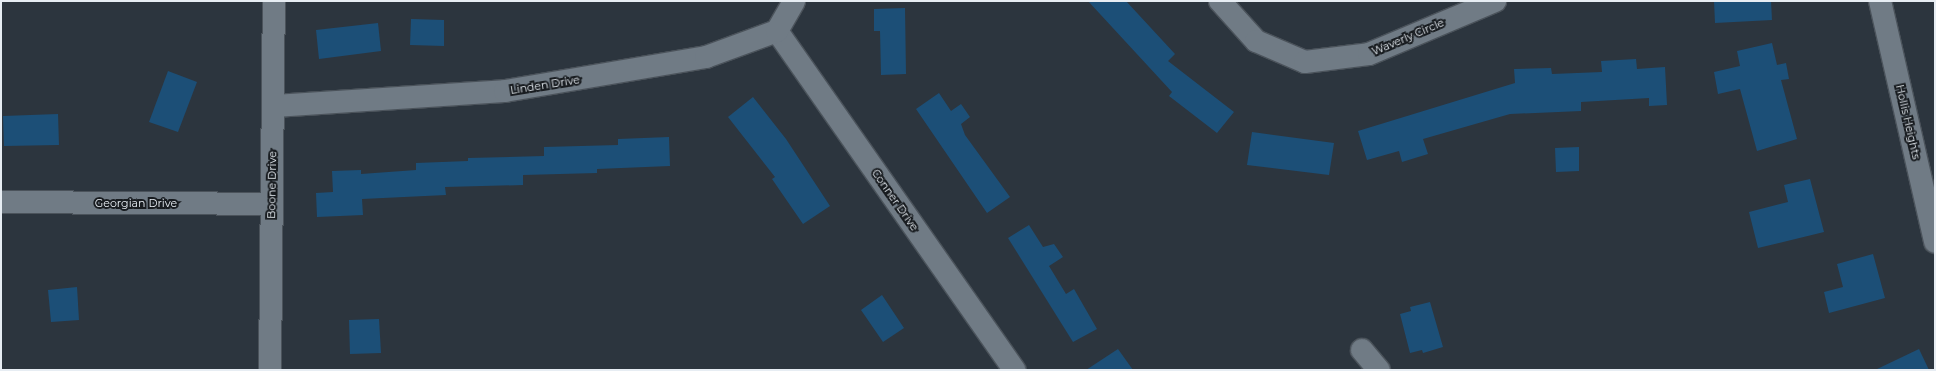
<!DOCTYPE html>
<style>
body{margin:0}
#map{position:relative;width:1936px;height:371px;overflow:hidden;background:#2c353e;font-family:Montserrat,sans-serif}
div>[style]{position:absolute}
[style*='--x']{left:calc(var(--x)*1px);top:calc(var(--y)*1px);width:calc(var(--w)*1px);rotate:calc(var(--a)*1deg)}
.building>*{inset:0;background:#1c4f77}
.roads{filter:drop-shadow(1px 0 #4b535b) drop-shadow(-1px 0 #4b535b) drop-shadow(0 1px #4b535b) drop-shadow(0 -1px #4b535b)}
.minor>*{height:22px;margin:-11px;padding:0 11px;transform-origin:11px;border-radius:11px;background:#707b85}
.tertiary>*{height:22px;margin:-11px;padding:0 11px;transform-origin:11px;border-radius:11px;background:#707b85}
span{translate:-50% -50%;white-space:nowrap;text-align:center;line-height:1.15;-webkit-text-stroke:4px #181c20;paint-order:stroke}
.street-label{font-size:11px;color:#e7edf3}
.frame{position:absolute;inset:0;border:2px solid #e7edf3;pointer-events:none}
</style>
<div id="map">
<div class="building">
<div style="clip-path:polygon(1088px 1px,1126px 1px,1175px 54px,1168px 61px,1234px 112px,1217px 133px,1169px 96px,1172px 92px)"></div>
<div style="clip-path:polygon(1714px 1px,1771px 1px,1772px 20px,1715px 23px)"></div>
<div style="clip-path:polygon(905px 8px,906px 74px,881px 75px,880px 31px,874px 31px,874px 9px)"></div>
<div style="clip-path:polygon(411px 19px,444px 20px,444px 46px,410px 45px)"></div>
<div style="clip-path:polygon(378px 23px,381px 51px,319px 59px,316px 30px)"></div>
<div style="clip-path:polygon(1772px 43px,1777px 65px,1786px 63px,1789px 79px,1781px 80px,1797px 139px,1757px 151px,1740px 89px,1718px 94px,1714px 72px,1740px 66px,1737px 51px)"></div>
<div style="clip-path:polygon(1636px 59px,1637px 69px,1665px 67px,1667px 105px,1649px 106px,1649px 98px,1581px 102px,1581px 111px,1510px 114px,1423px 139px,1428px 154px,1402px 162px,1399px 151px,1367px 160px,1358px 131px,1515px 83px,1514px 69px,1551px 68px,1552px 74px,1602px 72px,1601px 61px)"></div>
<div style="clip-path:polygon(168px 71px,197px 82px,178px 132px,149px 122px)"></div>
<div style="clip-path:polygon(939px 93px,951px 111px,961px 104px,970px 117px,961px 124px,965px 135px,1010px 197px,987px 213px,916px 109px)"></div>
<div style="clip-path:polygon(753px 97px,786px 139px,830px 206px,803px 224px,772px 179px,775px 177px,728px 117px)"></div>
<div style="clip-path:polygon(58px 114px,59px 145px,4px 146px,3px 116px)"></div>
<div style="clip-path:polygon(1252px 132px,1334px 143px,1329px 175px,1247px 165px)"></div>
<div style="clip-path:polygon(669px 137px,670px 166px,597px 169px,597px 173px,523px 175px,523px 185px,445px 187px,446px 195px,362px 199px,363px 215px,317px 217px,316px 193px,333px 192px,332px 171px,361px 170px,361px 174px,416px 170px,416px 163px,468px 161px,468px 158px,544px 156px,544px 147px,618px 145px,618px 139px)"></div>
<div style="clip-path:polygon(1579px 147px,1579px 171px,1556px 172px,1555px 148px)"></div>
<div style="clip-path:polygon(1810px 179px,1824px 232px,1758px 248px,1749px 212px,1788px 202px,1784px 185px)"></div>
<div style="clip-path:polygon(1029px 225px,1043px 247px,1054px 244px,1063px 257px,1049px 266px,1066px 294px,1074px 289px,1097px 329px,1073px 342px,1008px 238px)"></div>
<div style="clip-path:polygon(1873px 254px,1885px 298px,1829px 313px,1824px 292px,1843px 287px,1837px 264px)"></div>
<div style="clip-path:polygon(77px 287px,79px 320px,51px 322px,48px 290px)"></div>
<div style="clip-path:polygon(882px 295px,904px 328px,883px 342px,861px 310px)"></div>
<div style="clip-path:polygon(1430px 302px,1443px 347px,1423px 353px,1422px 350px,1410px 353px,1400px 314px,1411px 311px,1410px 307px)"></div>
<div style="clip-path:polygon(379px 319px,381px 353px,350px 354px,349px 320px)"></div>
<div style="clip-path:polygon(1118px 349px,1133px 370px,1086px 370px)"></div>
<div style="clip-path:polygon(1919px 349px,1929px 370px,1875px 370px)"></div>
</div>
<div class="roads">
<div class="minor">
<div style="--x:1220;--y:1;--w:54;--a:48"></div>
<div style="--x:1256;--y:41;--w:53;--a:23.2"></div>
<div style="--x:1305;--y:62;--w:64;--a:-7.1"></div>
<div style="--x:1369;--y:54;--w:137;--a:-22.8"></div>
<div style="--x:1880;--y:1;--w:247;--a:77.1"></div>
<div style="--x:777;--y:31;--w:414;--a:55"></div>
<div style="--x:274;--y:106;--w:231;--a:-3.7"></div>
<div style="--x:505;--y:91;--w:204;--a:-9.6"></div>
<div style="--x:706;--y:57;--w:76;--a:-20.1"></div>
<div style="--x:777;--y:31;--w:34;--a:-60"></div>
<div style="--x:1;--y:202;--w:270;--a:0.4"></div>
<div style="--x:1362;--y:350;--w:26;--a:50"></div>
</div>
<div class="tertiary">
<div style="--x:270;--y:370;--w:369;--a:-89.4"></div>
</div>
</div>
<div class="street-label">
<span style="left:1408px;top:37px;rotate:-23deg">Waverly Circle</span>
<span style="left:545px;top:85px;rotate:-9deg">Linden Drive</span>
<span style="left:1908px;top:122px;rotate:77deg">Hollis Heights</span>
<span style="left:272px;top:185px;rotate:-89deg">Boone Drive</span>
<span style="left:895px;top:200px;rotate:55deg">Conner Drive</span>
<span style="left:136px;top:203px">Georgian Drive</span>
</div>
<div class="frame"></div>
</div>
